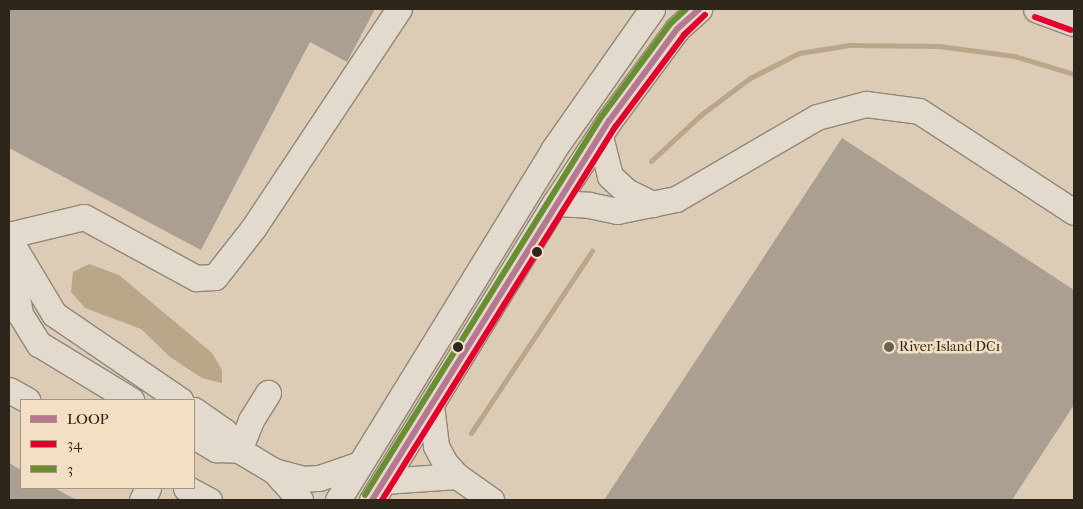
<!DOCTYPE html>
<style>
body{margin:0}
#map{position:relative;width:1083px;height:509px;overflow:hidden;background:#dcccb5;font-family:"IM FELL French Canon",serif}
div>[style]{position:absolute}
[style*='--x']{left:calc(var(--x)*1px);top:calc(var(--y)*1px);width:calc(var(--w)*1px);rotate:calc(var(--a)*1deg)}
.water>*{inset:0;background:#baa689}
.stream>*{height:5px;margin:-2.5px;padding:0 2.5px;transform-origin:2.5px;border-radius:2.5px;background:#baa689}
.building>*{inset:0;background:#aa9f90}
.roads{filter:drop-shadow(1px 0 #918779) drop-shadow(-1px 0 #918779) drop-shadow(0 1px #918779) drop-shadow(0 -1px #918779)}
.minor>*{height:25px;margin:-12.5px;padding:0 12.5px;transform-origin:12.5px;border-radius:12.5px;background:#e3dace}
.highway>*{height:28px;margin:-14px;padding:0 14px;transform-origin:14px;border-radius:14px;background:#ded4c7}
.bus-1>*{height:6px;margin:-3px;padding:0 3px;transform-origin:3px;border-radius:3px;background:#b77790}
.bus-2>*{height:6px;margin:-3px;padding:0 3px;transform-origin:3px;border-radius:3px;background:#e4002b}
.bus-3>*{height:6px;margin:-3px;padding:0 3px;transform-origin:3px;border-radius:3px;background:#6a8e33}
.dots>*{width:14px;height:14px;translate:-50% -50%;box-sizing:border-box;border:2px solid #f3e0c4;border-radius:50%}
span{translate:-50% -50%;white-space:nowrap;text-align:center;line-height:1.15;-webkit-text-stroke:5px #f3e0c4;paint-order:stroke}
.poi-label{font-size:14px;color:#2e261b}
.left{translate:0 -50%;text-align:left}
.frame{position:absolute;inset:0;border:10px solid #2e261b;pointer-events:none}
.legend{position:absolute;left:20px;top:399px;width:175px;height:90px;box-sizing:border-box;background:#f3e0c4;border:1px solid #a49680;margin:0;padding:6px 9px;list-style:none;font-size:15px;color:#2e261b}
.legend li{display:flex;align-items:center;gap:10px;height:25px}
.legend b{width:25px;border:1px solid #a49680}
</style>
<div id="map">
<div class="water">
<div style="clip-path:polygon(89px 264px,119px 275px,212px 353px,222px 370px,222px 383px,202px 378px,170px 357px,141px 329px,85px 308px,71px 292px,73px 272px)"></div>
</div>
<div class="stream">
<div style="--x:651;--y:161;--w:69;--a:-42.7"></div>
<div style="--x:702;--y:114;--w:60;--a:-36.9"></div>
<div style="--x:750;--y:78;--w:55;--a:-27"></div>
<div style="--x:799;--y:53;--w:51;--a:-9.1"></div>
<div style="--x:849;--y:45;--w:90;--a:0.6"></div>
<div style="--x:939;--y:46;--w:76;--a:7.6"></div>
<div style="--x:1014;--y:56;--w:63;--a:16.7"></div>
<div style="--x:471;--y:433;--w:219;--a:-56.4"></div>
</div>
<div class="building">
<div style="clip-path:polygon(9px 9px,375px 9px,347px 62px,310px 42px,201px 250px,9px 148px)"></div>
<div style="clip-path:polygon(842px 138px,1074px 290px,1074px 405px,1012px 500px,604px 500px)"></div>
<div style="clip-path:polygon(9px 463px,21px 470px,21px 488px,54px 488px,77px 500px,9px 500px)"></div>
</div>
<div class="roads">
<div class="minor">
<div style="--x:600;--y:136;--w:41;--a:76"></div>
<div style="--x:610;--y:176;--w:22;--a:43"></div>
<div style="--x:626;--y:191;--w:30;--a:26"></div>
<div style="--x:555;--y:203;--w:34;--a:3"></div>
<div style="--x:589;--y:205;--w:29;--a:12"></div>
<div style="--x:617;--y:211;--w:60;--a:-11.5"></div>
<div style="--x:676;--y:199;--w:163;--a:-30.2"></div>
<div style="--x:817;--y:117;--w:51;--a:-14.9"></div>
<div style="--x:866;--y:104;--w:53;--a:7.5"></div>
<div style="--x:919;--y:111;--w:185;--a:33.1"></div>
<div style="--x:9;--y:235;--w:77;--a:-13.5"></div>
<div style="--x:84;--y:217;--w:128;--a:28.6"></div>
<div style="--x:196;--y:278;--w:19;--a:-3"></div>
<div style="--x:215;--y:277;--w:63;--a:-52"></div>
<div style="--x:254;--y:227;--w:262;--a:-56.4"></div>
<div style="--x:9;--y:239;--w:87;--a:59"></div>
<div style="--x:54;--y:314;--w:153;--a:34.3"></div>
<div style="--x:10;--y:256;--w:59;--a:80.2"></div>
<div style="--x:20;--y:314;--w:36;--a:58"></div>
<div style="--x:39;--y:344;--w:108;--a:31.3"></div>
<div style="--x:9;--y:390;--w:21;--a:29"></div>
<div style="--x:431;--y:405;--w:41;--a:83"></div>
<div style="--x:436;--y:446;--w:19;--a:62"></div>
<div style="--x:445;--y:463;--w:18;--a:47"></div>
<div style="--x:457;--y:476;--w:42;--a:35.2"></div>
<div style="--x:194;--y:410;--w:37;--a:35"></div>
<div style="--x:224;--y:431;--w:24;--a:52"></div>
<div style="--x:239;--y:450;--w:41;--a:31"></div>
<div style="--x:274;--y:471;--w:39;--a:48"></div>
<div style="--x:194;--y:436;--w:26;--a:31"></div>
<div style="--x:216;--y:449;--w:23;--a:2"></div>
<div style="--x:239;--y:450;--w:32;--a:-68"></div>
<div style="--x:251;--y:420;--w:32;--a:-58"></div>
<div style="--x:274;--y:471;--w:30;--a:15"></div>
<div style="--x:303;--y:479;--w:16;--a:-4"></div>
<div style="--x:319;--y:478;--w:43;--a:-18.9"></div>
<div style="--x:384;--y:481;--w:73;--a:-3.9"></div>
<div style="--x:186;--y:488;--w:26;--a:28"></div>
<div style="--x:142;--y:500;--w:13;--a:-63"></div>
<div style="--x:338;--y:500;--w:411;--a:-58.4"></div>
<div style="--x:553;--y:150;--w:172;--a:-54.9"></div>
<div style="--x:372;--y:500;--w:349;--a:-58.4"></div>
<div style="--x:555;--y:203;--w:98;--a:-56.6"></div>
<div style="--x:609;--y:121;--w:114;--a:-53.5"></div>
<div style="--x:677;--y:29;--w:30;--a:-42"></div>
</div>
<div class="highway">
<div style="--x:1038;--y:9;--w:38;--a:20"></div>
</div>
</div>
<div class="bus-1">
<div style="--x:372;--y:500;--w:447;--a:-58"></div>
<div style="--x:609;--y:121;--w:114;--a:-53.5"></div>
<div style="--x:677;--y:29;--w:30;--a:-42"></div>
</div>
<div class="bus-2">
<div style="--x:1035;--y:17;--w:38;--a:20"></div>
<div style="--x:382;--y:500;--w:441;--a:-58"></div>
<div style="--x:616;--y:126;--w:114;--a:-53.2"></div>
<div style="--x:684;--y:35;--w:29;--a:-44"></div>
</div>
<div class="bus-3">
<div style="--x:365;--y:495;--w:447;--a:-58"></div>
<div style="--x:602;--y:116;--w:114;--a:-53.5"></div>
<div style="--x:670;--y:24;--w:22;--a:-43"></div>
</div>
<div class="dots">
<div style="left:537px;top:252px;background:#2e261b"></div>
<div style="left:458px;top:347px;background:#2e261b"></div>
<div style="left:889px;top:347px;background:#6b6051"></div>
</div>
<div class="poi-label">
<span class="left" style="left:899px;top:347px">River Island DC1</span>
</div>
<div class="frame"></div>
<ul class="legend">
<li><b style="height:6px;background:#b77790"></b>LOOP</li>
<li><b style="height:6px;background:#e4002b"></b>34</li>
<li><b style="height:6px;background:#6a8e33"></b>3</li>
</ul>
</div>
